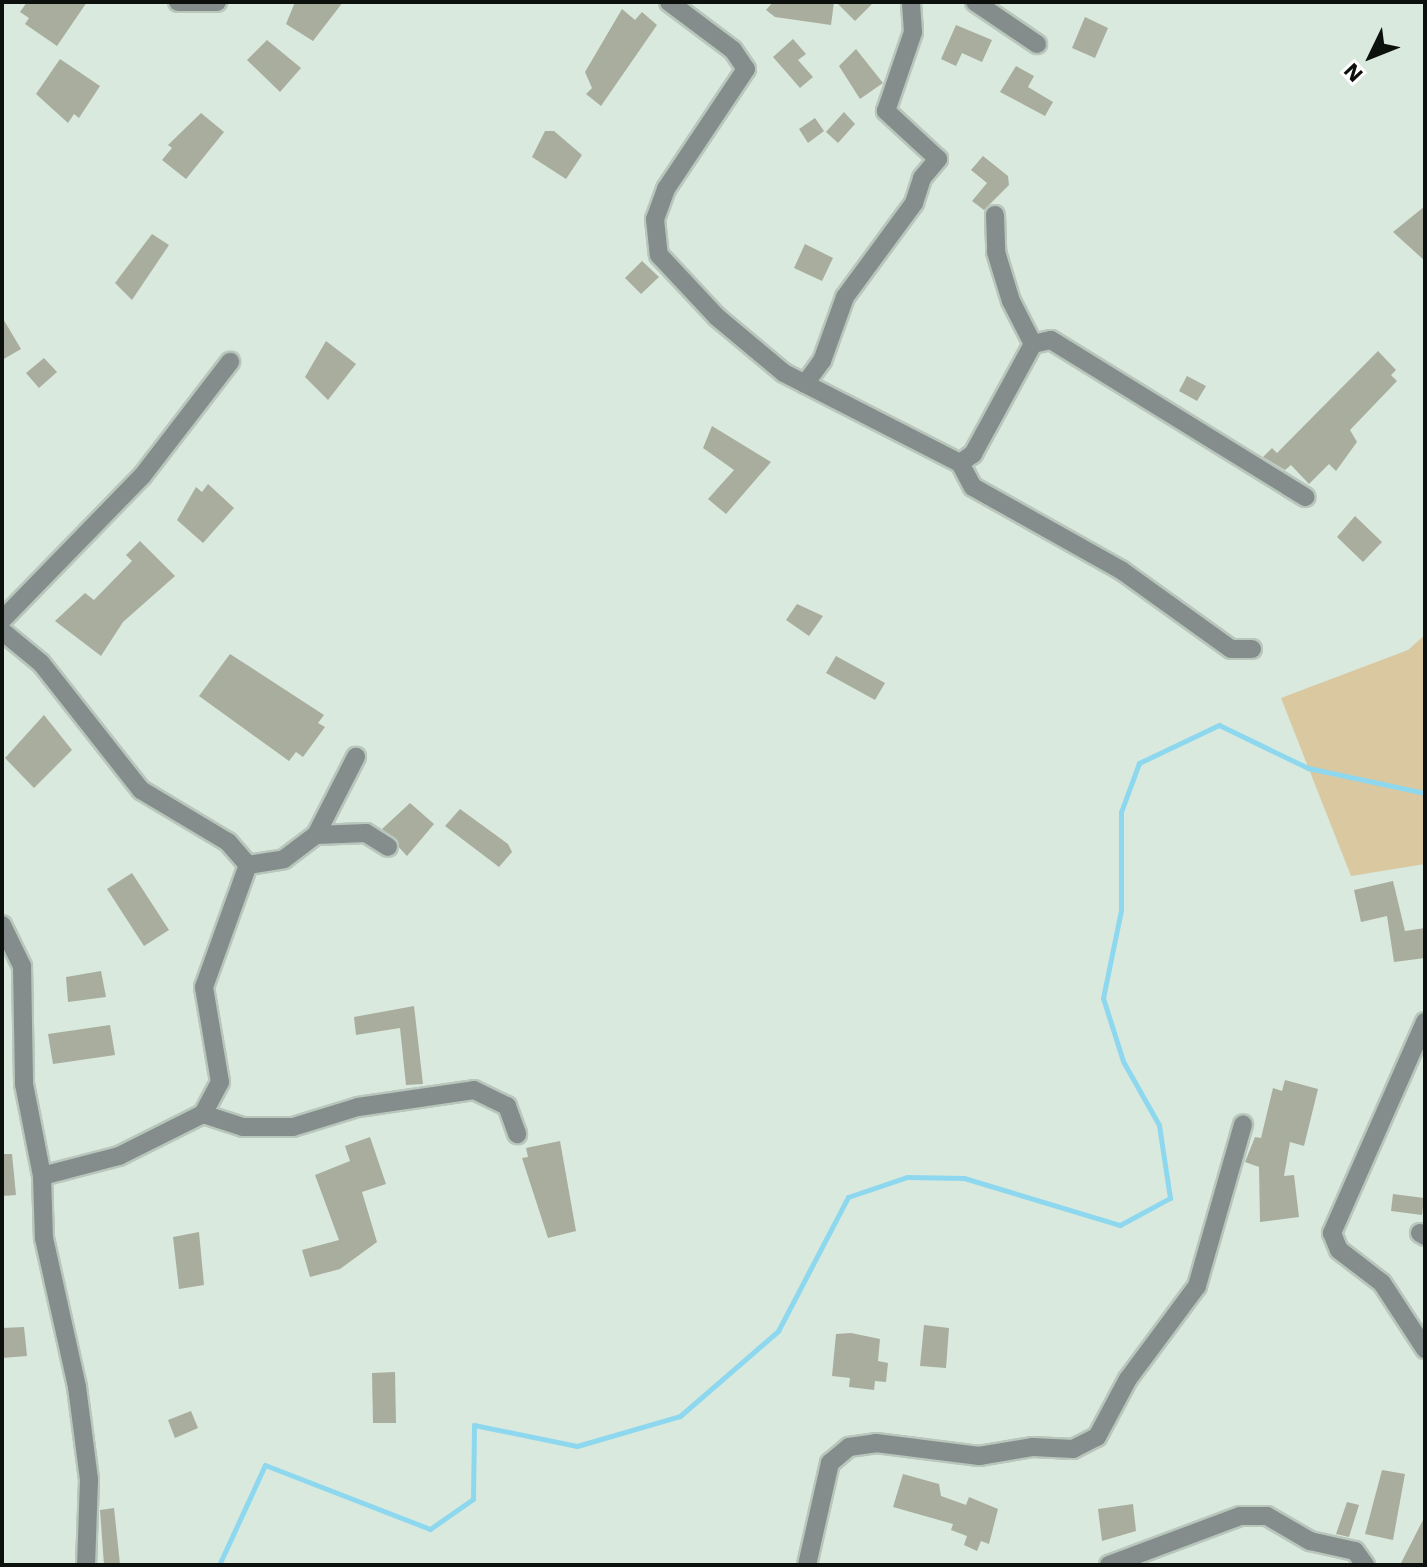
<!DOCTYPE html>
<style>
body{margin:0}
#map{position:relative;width:1427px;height:1567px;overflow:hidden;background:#d9e9dd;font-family:"Work Sans",sans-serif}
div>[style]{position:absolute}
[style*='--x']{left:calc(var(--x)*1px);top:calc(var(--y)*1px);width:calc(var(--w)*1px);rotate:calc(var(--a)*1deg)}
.green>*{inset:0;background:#d9c8a0}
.stream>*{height:5px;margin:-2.5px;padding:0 2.5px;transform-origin:2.5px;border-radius:2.5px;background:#8ed8ef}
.building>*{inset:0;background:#a9ad9e}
.roads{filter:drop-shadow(2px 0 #b8c6bc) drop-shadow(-2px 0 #b8c6bc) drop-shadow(0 2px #b8c6bc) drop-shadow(0 -2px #b8c6bc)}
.street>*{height:18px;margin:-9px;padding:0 9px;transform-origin:9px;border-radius:9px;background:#848d8c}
span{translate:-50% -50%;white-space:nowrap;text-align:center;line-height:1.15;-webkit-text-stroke:8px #fff;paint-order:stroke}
.frame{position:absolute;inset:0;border:4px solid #0c110d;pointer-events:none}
.north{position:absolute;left:1331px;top:16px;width:80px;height:80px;-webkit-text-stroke:6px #fff;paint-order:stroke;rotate:227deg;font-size:22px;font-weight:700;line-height:32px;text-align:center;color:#0c110d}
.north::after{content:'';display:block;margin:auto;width:28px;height:36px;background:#0c110d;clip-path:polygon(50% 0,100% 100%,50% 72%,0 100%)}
</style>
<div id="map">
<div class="green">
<div style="clip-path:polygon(1425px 635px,1425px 864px,1351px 876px,1281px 698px,1408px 650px)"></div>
</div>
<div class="stream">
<div style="--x:219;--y:1565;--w:110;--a:-65.3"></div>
<div style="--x:265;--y:1465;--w:177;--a:21.2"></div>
<div style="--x:430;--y:1529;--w:52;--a:-34.9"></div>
<div style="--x:473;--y:1499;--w:74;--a:-89.2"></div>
<div style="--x:474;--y:1425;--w:105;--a:11.5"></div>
<div style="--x:577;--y:1446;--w:107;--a:-16.2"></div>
<div style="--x:680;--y:1416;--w:130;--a:-40.9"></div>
<div style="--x:778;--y:1331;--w:151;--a:-62.4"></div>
<div style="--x:848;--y:1197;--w:62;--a:-18.7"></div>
<div style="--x:907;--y:1177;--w:57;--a:1"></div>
<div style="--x:964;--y:1178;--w:163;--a:16.8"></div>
<div style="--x:1120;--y:1225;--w:57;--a:-28.4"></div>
<div style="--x:1170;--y:1198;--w:74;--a:-98.6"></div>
<div style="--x:1159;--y:1125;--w:73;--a:-119.4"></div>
<div style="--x:1123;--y:1061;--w:66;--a:-107.6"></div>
<div style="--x:1103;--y:998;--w:90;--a:-78.4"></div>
<div style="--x:1121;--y:910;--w:98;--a:-90"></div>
<div style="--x:1121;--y:812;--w:52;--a:-69.8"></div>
<div style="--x:1139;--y:763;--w:89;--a:-25.4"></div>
<div style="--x:1219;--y:725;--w:99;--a:25.8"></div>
<div style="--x:1308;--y:768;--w:120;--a:12.1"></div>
</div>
<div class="building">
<div style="clip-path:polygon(27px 2px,87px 2px,57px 46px,25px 24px,29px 18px,20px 12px)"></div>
<div style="clip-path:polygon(295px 2px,343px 2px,313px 41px,286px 24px)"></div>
<div style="clip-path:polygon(773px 2px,834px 2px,831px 25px,775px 17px,766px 10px)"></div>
<div style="clip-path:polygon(836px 2px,874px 2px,855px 21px)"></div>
<div style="clip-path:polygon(622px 9px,635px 20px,642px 12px,657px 25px,601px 106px,586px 94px,592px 88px,585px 72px)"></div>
<div style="clip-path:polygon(1085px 17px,1108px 28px,1095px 58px,1072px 48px)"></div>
<div style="clip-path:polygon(956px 25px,992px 40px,982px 62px,962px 53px,956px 66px,941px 59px)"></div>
<div style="clip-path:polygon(793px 39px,806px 54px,798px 60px,813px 77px,800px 88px,773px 57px)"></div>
<div style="clip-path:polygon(267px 40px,301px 68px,280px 92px,247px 60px)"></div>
<div style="clip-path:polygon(856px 49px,883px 83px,860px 99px,839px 66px)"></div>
<div style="clip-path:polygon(60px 59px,100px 86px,79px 118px,74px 114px,68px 123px,36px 94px)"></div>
<div style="clip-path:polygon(1016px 66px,1034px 76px,1028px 87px,1053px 102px,1045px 116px,1000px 92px)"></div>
<div style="clip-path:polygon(844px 112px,855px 124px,838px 143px,826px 132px)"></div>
<div style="clip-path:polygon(201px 113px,224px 132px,186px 179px,162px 160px,172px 148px,168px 145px)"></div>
<div style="clip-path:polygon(815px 118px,824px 131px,808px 143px,799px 129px)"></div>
<div style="clip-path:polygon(545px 131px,554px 131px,582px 155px,566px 179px,532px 157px)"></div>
<div style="clip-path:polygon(983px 156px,1008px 176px,1009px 185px,984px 210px,972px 201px,987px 183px,971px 170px)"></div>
<div style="clip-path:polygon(1425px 206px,1425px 261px,1393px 232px)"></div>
<div style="clip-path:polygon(152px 234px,169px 245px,132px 300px,115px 283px)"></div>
<div style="clip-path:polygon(805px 244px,833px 258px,822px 281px,794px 268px)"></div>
<div style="clip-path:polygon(642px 261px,659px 277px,641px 294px,625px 278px)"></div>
<div style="clip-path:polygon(2px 317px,21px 349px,2px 360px)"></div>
<div style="clip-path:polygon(326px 341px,356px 364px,328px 400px,305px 377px)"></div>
<div style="clip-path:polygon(1378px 351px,1396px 370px,1391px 375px,1397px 381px,1350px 430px,1357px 442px,1336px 471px,1329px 464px,1309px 484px,1291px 465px,1285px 470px,1263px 457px,1272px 448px,1277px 453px)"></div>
<div style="clip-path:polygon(44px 358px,57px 372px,39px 388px,26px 373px)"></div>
<div style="clip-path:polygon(1187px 376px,1206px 386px,1197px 401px,1179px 391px)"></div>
<div style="clip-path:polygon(712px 426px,771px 462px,726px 514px,708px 499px,734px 470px,703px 448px)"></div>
<div style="clip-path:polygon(208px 484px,234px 508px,203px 543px,177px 520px,196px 487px,202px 492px)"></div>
<div style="clip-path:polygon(1355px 516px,1382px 542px,1363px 562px,1337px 537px)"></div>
<div style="clip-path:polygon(140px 541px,175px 576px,123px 622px,101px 656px,55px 621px,85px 593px,94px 600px,132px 561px,126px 555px)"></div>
<div style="clip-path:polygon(797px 604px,823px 616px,809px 636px,786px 620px)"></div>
<div style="clip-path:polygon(230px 654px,324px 715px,318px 723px,325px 727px,303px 757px,296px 752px,289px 761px,199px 696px)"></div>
<div style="clip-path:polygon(836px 656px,885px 683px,875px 700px,826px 673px)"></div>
<div style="clip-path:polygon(44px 715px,72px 750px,34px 788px,5px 758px)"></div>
<div style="clip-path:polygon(410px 803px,434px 824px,407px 856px,382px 829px)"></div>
<div style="clip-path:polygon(460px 809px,508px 844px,512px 852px,499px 867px,445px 826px)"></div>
<div style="clip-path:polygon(132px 873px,169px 930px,144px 946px,107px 889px)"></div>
<div style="clip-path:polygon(1393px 881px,1405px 931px,1425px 928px,1425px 958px,1394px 962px,1387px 916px,1361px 922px,1354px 890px)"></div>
<div style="clip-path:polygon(101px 971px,106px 997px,68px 1002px,66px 977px)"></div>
<div style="clip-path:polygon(414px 1006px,423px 1084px,406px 1085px,400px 1028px,356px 1035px,354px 1017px)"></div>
<div style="clip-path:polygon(110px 1025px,115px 1055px,53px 1064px,48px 1034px)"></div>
<div style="clip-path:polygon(1285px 1080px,1318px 1089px,1304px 1146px,1290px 1142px,1284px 1176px,1294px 1175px,1299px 1217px,1260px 1222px,1259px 1167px,1245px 1162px,1255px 1137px,1261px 1138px,1273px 1088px,1282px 1091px)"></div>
<div style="clip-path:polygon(370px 1137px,386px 1184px,362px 1192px,377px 1242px,340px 1269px,310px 1277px,302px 1250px,339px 1240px,315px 1175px,350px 1161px,345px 1146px)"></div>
<div style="clip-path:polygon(560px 1141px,576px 1231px,548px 1238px,522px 1158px,528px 1157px,526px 1148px)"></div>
<div style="clip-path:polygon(2px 1154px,12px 1154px,16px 1195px,2px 1196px)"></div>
<div style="clip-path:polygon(1393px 1194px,1424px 1198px,1422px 1215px,1391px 1211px)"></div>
<div style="clip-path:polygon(199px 1232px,204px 1285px,179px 1289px,173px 1237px)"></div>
<div style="clip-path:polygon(924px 1325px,949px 1328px,946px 1368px,920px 1366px)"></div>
<div style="clip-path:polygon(24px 1327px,27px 1356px,2px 1358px,2px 1328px)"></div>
<div style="clip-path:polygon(851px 1333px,880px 1339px,878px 1361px,888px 1363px,886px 1382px,875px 1381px,874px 1390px,849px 1387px,850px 1378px,832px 1376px,836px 1334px)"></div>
<div style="clip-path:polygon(395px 1372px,396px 1423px,373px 1423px,372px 1373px)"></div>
<div style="clip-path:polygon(191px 1411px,198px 1428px,175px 1438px,168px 1420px)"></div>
<div style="clip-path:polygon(1382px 1470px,1405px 1474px,1393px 1540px,1365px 1534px)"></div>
<div style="clip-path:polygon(903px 1474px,939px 1484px,941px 1496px,966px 1505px,969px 1497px,998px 1509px,989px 1544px,981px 1541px,977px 1551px,964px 1545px,967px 1536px,951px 1530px,953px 1524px,893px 1507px)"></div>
<div style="clip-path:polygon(1347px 1502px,1359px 1505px,1349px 1537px,1336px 1534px)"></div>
<div style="clip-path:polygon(1133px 1504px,1136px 1531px,1102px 1541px,1098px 1509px)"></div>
<div style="clip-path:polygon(114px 1508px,120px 1564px,104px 1565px,100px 1510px)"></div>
<div style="clip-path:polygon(1425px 1516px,1425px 1563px,1400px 1565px)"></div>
</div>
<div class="roads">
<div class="street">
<div style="--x:178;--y:2;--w:39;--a:0"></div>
<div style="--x:669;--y:2;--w:80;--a:36.9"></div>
<div style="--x:733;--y:50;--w:23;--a:56"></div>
<div style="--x:746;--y:69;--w:144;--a:123.7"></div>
<div style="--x:666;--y:189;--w:32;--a:110"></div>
<div style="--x:655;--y:219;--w:36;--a:84"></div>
<div style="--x:659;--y:255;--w:85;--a:46.9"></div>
<div style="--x:717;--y:317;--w:87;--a:39.9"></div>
<div style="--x:784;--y:373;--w:198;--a:27.1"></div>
<div style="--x:960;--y:463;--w:16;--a:-35"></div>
<div style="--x:973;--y:454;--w:125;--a:-61.4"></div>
<div style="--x:1033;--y:344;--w:18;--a:-13"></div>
<div style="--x:1051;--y:340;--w:299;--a:31.7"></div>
<div style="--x:975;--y:2;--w:75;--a:34.1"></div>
<div style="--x:995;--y:215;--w:37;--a:88"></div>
<div style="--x:996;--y:252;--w:51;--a:73"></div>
<div style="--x:1011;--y:301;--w:48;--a:62.9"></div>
<div style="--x:805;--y:384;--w:29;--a:-54"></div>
<div style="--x:822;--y:361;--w:68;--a:-70.2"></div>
<div style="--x:845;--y:297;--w:117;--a:-53.7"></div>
<div style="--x:914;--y:203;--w:26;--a:-72"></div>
<div style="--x:922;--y:178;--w:25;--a:-50"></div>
<div style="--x:938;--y:159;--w:71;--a:-137.3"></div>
<div style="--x:886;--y:111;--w:83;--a:-71.1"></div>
<div style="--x:913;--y:32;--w:30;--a:-94"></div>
<div style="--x:960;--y:463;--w:27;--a:62"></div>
<div style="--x:973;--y:487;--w:170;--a:29.3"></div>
<div style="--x:1121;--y:570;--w:135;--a:35.7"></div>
<div style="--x:1231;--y:649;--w:21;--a:0"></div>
<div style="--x:2;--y:620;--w:202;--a:-45.8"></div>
<div style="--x:143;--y:475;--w:143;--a:-52.4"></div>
<div style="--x:2;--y:631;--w:50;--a:39.4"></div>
<div style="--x:41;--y:663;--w:162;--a:51.8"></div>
<div style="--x:141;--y:790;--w:101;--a:30.9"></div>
<div style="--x:228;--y:842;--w:30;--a:49"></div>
<div style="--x:248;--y:865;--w:36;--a:-9"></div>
<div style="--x:284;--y:859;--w:40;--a:-37"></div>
<div style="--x:316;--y:835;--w:88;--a:-62.9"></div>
<div style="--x:316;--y:835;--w:50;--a:-2.3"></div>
<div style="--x:366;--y:833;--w:26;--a:32"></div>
<div style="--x:2;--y:925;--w:46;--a:64"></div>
<div style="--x:22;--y:966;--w:118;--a:89"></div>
<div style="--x:24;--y:1084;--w:94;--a:78.9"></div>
<div style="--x:42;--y:1176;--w:62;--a:88.2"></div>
<div style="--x:44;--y:1238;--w:153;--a:77.5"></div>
<div style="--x:77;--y:1387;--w:94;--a:82.6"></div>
<div style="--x:89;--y:1480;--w:85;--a:92"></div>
<div style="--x:1425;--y:1022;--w:231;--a:113.8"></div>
<div style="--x:1332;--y:1233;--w:18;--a:68"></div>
<div style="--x:1339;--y:1250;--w:54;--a:37.5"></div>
<div style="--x:1382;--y:1283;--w:79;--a:56.9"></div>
<div style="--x:203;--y:1114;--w:42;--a:18"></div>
<div style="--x:243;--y:1127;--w:50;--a:0"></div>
<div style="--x:293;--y:1127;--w:68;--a:-17.1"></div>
<div style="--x:358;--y:1107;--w:117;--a:-8.3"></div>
<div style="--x:474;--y:1090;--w:37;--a:26"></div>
<div style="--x:507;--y:1106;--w:30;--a:70"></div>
<div style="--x:42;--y:1176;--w:80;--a:-14.6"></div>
<div style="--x:119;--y:1156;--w:94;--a:-26.6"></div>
<div style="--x:203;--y:1114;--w:36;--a:-62"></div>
<div style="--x:220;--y:1082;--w:96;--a:-99.6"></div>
<div style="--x:204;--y:987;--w:130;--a:-70.2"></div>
<div style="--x:1420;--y:1233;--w:6;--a:31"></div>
<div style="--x:807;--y:1565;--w:105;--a:-77.3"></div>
<div style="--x:830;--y:1463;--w:25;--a:-40"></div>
<div style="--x:849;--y:1447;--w:27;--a:-8"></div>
<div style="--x:876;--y:1443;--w:104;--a:7.2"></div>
<div style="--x:979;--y:1456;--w:55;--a:-9.5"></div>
<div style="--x:1033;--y:1447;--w:40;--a:2.9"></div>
<div style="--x:1073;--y:1449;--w:27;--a:-27"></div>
<div style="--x:1097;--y:1437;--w:66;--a:-61.9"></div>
<div style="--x:1128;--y:1379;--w:116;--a:-53.4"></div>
<div style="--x:1197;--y:1286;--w:168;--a:-74.1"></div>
<div style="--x:1109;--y:1565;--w:140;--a:-20.5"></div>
<div style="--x:1240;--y:1516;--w:27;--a:0"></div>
<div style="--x:1267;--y:1516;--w:50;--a:30.2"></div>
<div style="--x:1310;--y:1541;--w:46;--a:12.5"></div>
<div style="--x:1355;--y:1551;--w:17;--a:54"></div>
</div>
</div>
<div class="frame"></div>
<div class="north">N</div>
</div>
